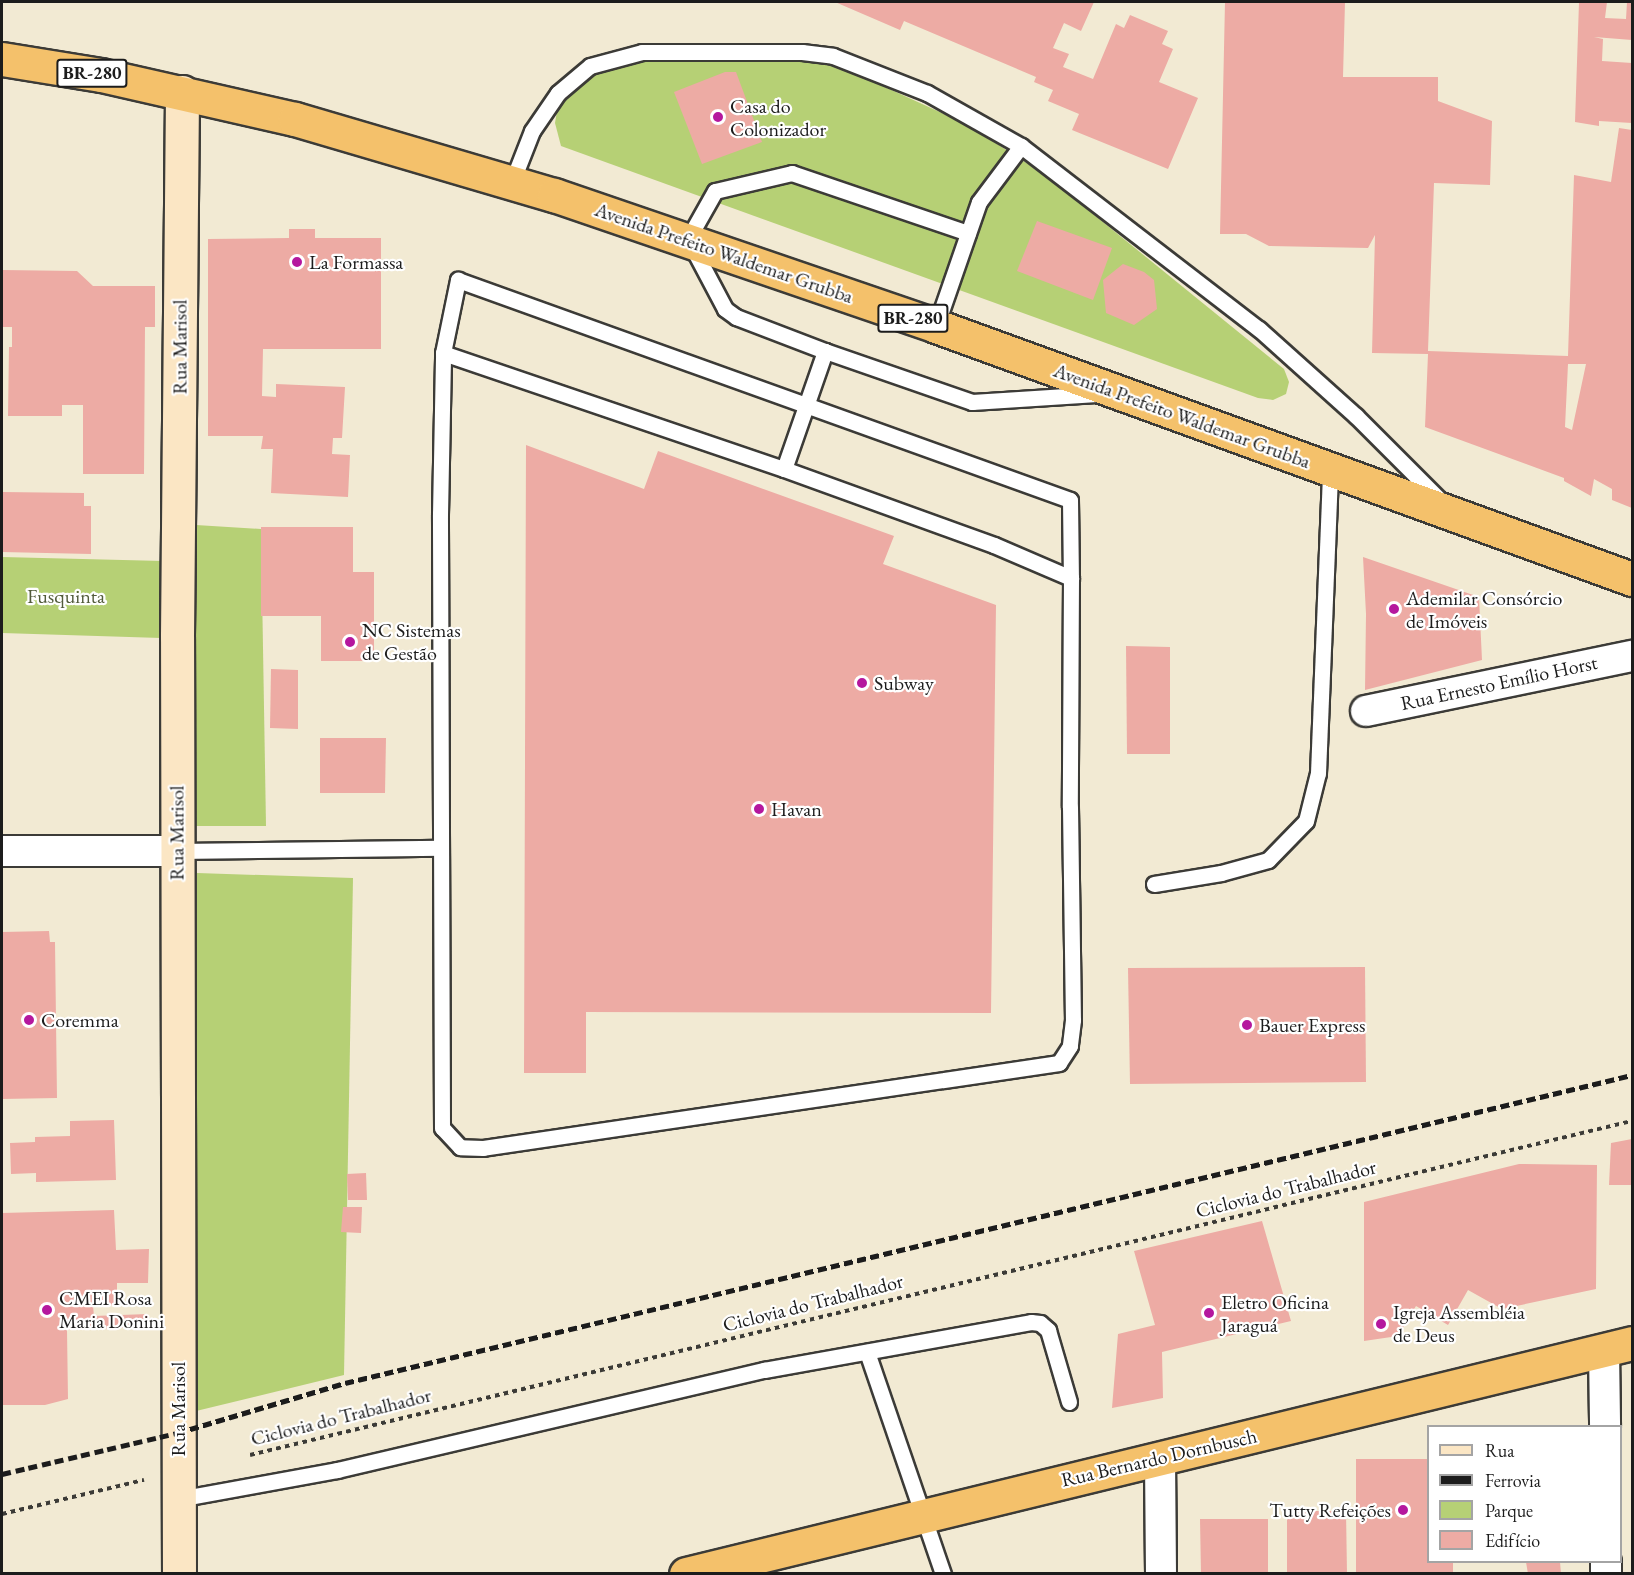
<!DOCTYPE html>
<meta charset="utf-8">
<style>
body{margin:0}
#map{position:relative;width:1634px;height:1575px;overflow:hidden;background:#f2ead3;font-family:"EB Garamond",serif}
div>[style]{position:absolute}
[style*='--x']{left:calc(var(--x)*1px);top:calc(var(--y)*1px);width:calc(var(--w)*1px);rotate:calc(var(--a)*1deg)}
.green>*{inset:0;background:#b6d075}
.building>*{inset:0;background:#edaba4}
.path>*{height:4px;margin-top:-2px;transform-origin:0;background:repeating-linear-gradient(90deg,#3c3b37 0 4.5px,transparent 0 9px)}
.roads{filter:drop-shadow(2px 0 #3c3b37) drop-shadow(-2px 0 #3c3b37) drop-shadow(0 2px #3c3b37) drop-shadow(0 -2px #3c3b37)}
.lane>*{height:15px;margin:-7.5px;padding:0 7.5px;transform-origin:7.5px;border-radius:7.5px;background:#fff}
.street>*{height:30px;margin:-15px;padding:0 15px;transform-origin:15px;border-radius:15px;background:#fff}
.secondary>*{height:33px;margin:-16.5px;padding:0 16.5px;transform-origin:16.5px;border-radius:16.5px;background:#fbe6c4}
.highway>*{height:33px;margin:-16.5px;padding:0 16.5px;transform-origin:16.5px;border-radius:16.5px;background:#f4c16b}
.rail>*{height:4.5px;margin-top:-2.25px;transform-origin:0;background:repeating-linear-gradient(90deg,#1c1c1c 0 9px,transparent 0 13.5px)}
.dots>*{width:16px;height:16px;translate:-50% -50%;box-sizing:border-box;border:3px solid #fff;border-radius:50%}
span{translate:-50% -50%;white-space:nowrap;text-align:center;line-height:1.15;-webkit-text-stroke:4.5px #fff;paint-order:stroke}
.shield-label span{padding:2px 4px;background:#fff;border:2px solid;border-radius:4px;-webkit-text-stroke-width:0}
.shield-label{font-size:18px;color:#1c1c1c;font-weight:700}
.poi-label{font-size:20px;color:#1c1c1c}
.left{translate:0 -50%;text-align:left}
.right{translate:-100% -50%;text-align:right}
.street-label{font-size:20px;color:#1c1c1c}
.park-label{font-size:20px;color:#525b3b}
.frame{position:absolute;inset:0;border:3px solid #1c1c1c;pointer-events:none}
.legend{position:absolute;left:1427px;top:1425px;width:195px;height:138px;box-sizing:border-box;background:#fff;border:2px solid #a4a4a4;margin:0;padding:8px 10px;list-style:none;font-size:18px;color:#1c1c1c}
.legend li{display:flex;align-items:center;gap:12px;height:30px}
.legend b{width:30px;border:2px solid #a4a4a4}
</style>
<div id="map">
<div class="green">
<div style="clip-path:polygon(800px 57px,839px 66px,966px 124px,1045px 175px,1284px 369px,1289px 382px,1286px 394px,1273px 400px,1258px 398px,561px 146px,555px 123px,557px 111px,580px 82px,604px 69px,640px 59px)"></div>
<div style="clip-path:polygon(196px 525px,261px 529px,266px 826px,193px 826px)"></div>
<div style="clip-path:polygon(2px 557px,163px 561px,161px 638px,2px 633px)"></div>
<div style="clip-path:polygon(197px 873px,353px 878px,344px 1375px,192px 1412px)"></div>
</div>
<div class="building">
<div style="clip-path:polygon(835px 2px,1094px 2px,1081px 31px,1064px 23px,1053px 48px,1069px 54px,1063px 67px,1093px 79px,1116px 24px,1124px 28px,1130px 15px,1168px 31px,1162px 44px,1173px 49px,1159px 82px,1198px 98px,1168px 169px,1072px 130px,1079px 114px,1048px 101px,1053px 90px,1034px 82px,1036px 77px,904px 21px,900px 30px)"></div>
<div style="clip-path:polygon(evenodd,1225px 2px,1345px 2px,1343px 77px,1438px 77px,1438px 101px,1492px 121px,1490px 185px,1434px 183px,1428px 351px,1568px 356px,1574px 175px,1611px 182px,1619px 128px,1632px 130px,1632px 508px,1612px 500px,1612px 489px,1594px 479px,1591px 496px,1564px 481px,1564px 478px,1425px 427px,1428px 354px,1372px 353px,1375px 235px,1368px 248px,1269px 246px,1246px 234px,1220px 234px,1225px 2px,1568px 364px,1586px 364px,1572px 430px,1565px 427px,1568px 364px)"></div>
<div style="clip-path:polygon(1579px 2px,1607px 2px,1605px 18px,1626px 19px,1627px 2px,1632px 2px,1632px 40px,1594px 37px,1603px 39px,1602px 61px,1632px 63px,1632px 123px,1599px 121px,1599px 126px,1575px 122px)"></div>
<div style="clip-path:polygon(725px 72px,736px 72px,762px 142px,702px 164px,674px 92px)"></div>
<div style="clip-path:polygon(1037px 221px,1112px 248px,1093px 300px,1017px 271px)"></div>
<div style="clip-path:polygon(289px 229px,315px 229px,315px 238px,381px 238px,381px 349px,263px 349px,262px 396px,276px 397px,276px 384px,345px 387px,342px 438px,333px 438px,332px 454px,350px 455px,348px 497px,271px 493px,273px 449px,261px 449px,263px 436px,208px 436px,208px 239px,289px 238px)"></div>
<div style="clip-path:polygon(1123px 264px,1144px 272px,1154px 280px,1157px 309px,1134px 325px,1106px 313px,1103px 280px)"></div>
<div style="clip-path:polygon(2px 270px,77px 271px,93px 286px,155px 286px,155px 327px,145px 327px,144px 474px,83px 474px,83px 405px,62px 405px,62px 416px,8px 416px,9px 347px,12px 347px,12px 327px,2px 327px)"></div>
<div style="clip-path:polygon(526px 445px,644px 489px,658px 451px,894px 536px,883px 564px,996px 605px,991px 1013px,586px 1012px,586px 1073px,524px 1073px)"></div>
<div style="clip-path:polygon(2px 492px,84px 493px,84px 506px,91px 506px,91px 554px,2px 552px)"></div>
<div style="clip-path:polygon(261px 527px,353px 527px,353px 572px,374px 572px,374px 661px,321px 661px,321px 616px,261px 616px)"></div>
<div style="clip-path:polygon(1363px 557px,1479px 597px,1482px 660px,1365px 690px,1366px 614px)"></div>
<div style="clip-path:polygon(1126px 646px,1170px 647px,1170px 754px,1127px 754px)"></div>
<div style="clip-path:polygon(271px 669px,298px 670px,298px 729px,270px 728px)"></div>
<div style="clip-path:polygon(320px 738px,386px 738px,385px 793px,320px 793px)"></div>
<div style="clip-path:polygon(49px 931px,50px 942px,55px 942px,57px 1098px,2px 1099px,2px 932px)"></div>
<div style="clip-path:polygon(1365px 967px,1366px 1082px,1130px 1084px,1128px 968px)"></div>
<div style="clip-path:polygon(114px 1120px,116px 1180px,36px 1182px,36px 1173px,11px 1174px,10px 1143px,35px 1142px,35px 1137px,70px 1136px,70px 1121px)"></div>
<div style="clip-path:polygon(1632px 1139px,1632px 1185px,1609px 1185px,1611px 1143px)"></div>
<div style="clip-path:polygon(1519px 1164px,1597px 1165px,1596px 1289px,1502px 1309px,1468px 1290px,1448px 1325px,1416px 1306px,1398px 1336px,1364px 1341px,1364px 1202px)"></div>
<div style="clip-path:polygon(366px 1173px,367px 1200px,348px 1200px,347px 1174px)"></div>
<div style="clip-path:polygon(343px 1207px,362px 1207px,361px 1233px,341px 1232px)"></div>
<div style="clip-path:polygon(114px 1210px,116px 1250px,149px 1249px,148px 1283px,117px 1283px,117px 1305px,93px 1306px,94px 1316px,148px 1314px,148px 1327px,67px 1330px,68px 1399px,45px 1405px,2px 1405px,2px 1213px)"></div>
<div style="clip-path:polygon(1262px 1221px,1291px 1321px,1162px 1352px,1163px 1398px,1112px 1408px,1118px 1334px,1155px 1325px,1134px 1251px)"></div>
<div style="clip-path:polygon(1356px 1459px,1428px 1459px,1428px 1562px,1453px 1562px,1453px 1574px,1356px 1574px)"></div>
<div style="clip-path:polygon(1287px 1511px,1346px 1511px,1347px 1574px,1287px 1574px)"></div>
<div style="clip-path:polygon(1200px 1519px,1268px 1519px,1268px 1574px,1201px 1574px)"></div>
<div style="clip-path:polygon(1526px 1562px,1560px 1562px,1561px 1574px,1528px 1574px)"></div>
</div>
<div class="path">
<div style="--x:250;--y:1455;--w:1422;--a:-13.59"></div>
<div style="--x:2;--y:1514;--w:146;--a:-13.5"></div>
</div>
<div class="roads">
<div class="lane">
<div style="--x:512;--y:182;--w:55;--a:-68.6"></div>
<div style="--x:532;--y:131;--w:46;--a:-55.6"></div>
<div style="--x:558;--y:93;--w:42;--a:-40.2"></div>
<div style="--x:590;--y:66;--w:54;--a:-15.1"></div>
<div style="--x:642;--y:52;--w:160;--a:0"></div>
<div style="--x:802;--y:52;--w:31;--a:7"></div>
<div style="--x:833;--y:56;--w:101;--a:21.5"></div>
<div style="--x:927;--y:93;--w:108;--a:29.4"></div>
<div style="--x:1021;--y:146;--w:300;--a:37.6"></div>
<div style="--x:1259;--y:329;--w:130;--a:41.9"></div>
<div style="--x:1356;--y:416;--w:119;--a:45"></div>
<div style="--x:968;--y:233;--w:186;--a:-161.2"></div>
<div style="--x:792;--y:173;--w:79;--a:166.8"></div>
<div style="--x:715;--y:191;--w:55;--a:119.4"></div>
<div style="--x:688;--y:239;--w:79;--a:62.1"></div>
<div style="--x:725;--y:309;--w:14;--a:36"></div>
<div style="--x:736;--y:317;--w:95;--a:20.9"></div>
<div style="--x:825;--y:351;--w:156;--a:19.1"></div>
<div style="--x:972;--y:402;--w:125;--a:-3.7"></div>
<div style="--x:936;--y:326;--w:131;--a:-70.9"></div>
<div style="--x:979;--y:202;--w:70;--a:-53.1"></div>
<div style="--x:443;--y:353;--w:75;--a:-78.4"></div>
<div style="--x:458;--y:280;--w:650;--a:19.77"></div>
<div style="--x:1070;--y:500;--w:78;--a:89.3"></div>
<div style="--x:784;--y:469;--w:223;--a:19.9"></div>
<div style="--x:994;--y:545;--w:84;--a:23.2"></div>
<div style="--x:1071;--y:578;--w:229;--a:90.3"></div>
<div style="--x:1070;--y:807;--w:213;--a:89.2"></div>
<div style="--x:1073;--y:1020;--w:26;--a:97"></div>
<div style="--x:1070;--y:1046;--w:20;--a:123"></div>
<div style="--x:1059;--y:1063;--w:582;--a:171.61"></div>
<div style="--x:483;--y:1148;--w:23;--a:-178"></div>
<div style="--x:460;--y:1147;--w:26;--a:-133"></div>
<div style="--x:442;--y:1128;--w:614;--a:-90.19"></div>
<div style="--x:440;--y:514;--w:161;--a:-88.9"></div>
<div style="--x:443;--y:353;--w:360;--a:18.8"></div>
<div style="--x:784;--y:469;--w:125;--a:-70.8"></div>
<div style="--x:177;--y:851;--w:264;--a:-0.7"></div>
<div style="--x:1154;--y:884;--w:68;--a:-9.3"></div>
<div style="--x:1221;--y:873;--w:49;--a:-15.5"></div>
<div style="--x:1268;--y:860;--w:54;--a:-45.7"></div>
<div style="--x:1306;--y:821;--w:49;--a:-76"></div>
<div style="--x:1318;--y:773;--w:303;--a:-87.7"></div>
<div style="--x:867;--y:1352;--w:235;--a:71.1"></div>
<div style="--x:178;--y:1499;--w:162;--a:-10.3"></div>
<div style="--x:337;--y:1470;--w:439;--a:-13.2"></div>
<div style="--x:764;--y:1370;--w:271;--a:-10.2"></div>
<div style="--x:1031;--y:1322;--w:9;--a:6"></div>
<div style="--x:1040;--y:1323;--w:11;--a:41"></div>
<div style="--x:1048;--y:1330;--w:75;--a:73.7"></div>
</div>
<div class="street">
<div style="--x:1366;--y:711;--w:272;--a:-11.7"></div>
<div style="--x:2;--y:851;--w:175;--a:0"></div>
<div style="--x:1604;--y:1350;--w:76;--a:89.2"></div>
<div style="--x:1160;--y:1459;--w:115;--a:89.5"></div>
<div style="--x:1606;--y:1562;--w:12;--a:90"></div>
</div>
<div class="secondary">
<div style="--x:179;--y:1574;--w:938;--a:-90.12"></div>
<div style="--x:177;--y:636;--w:544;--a:-89.47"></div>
</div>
<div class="highway">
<div style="--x:2;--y:59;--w:100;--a:9.2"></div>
<div style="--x:101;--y:75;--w:199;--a:12.8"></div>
<div style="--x:295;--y:119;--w:270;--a:16.4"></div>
<div style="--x:554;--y:195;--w:404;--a:18.9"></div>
<div style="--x:936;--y:326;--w:741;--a:19.98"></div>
<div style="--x:686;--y:1574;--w:974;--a:-13.72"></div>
</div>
</div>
<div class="rail">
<div style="--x:2;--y:1474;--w:180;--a:-13.2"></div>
<div style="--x:177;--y:1433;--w:175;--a:-16.6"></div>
<div style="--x:345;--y:1383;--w:1323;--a:-13.46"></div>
</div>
<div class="dots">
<div style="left:718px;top:117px;background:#b5179e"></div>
<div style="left:297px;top:262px;background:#b5179e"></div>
<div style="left:1394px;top:609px;background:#b5179e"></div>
<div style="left:350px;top:642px;background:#b5179e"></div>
<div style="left:862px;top:683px;background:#b5179e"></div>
<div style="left:759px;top:809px;background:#b5179e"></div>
<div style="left:29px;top:1020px;background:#b5179e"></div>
<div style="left:1247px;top:1025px;background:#b5179e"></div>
<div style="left:47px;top:1310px;background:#b5179e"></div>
<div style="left:1209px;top:1313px;background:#b5179e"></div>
<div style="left:1381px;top:1324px;background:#b5179e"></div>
<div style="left:1403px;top:1510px;background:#b5179e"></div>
</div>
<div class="shield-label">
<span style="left:92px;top:73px">BR-280</span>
<span style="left:913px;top:318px">BR-280</span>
</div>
<div class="poi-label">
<span class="left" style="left:730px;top:118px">Casa do<br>Colonizador</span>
<span class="left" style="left:309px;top:262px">La Formassa</span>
<span class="left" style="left:1406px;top:610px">Ademilar Consórcio<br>de Imóveis</span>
<span class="left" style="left:362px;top:642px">NC Sistemas<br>de Gestão</span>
<span class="left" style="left:874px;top:683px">Subway</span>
<span class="left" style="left:771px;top:809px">Havan</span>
<span class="left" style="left:41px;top:1020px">Coremma</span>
<span class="left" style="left:1259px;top:1025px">Bauer Express</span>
<span class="left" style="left:59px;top:1310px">CMEI Rosa<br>Maria Donini</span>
<span class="left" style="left:1221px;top:1314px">Eletro Oficina<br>Jaraguá</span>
<span class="left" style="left:1393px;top:1324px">Igreja Assembléia<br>de Deus</span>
<span class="right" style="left:1391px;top:1510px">Tutty Refeições</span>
</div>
<div class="street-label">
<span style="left:724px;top:253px;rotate:19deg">Avenida Prefeito Waldemar Grubba</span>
<span style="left:180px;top:347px;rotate:-90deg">Rua Marisol</span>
<span style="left:1182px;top:416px;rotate:20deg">Avenida Prefeito Waldemar Grubba</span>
<span style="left:1499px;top:683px;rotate:-12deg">Rua Ernesto Emílio Horst</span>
<span style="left:177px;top:833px;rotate:-90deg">Rua Marisol</span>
<span style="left:1286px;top:1189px;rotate:-14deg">Ciclovia do Trabalhador</span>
<span style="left:813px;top:1303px;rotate:-14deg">Ciclovia do Trabalhador</span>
<span style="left:178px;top:1409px;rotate:-90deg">Rua Marisol</span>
<span style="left:341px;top:1417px;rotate:-14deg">Ciclovia do Trabalhador</span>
<span style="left:1159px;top:1458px;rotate:-13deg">Rua Bernardo Dornbusch</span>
</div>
<div class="park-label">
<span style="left:66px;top:596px">Fusquinta</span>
</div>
<div class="frame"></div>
<ul class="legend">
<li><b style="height:8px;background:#fbe6c4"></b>Rua</li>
<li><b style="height:8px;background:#1c1c1c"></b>Ferrovia</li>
<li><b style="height:16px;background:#b6d075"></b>Parque</li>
<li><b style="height:16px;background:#edaba4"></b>Edifício</li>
</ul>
</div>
